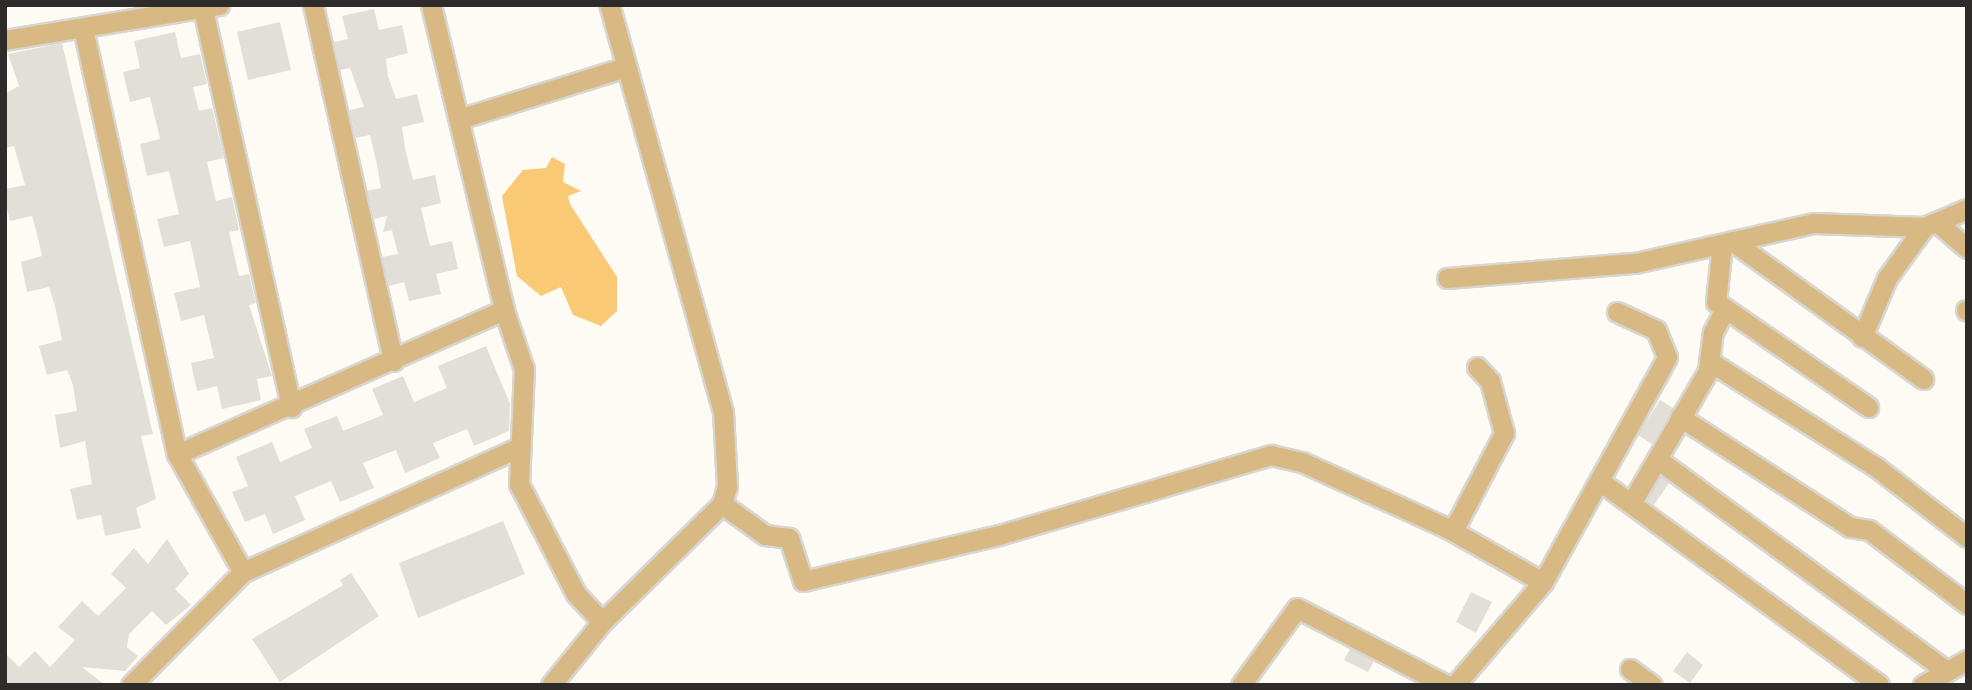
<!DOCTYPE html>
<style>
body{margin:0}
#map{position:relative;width:1972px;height:690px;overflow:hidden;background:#fefbf5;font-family:Karla,sans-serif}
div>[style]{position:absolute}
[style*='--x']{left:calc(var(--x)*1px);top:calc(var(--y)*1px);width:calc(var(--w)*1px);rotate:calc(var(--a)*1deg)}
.water>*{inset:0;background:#f9c975}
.building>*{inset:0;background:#e2dfd9}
.roads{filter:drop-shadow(2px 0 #d8d6d0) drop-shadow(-2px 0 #d8d6d0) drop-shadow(0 2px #d8d6d0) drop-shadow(0 -2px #d8d6d0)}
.minor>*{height:19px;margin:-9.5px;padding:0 9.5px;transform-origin:9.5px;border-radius:9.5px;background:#d9b983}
span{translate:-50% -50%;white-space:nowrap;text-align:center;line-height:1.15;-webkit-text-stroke:5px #fefbf5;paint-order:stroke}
.frame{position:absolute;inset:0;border:7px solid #2d2c2a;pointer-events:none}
</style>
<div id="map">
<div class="water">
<div style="clip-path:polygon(552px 157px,565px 164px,563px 182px,581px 191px,568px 196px,570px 204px,617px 277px,617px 311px,601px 326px,573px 315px,561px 287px,541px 296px,517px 276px,502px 196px,523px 170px,546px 168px)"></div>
</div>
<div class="building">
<div style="clip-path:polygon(374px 9px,379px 30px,402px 25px,408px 53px,386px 59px,388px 76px,396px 99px,417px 94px,424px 122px,402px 127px,405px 148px,413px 180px,435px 175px,441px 203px,421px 208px,430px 246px,452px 241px,458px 269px,436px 274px,441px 294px,409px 301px,404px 282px,389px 286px,382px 257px,398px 254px,392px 230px,383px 232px,387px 216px,374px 219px,367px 191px,381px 188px,377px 165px,370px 135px,356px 138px,349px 110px,364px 107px,350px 68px,340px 70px,334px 42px,348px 39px,342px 16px)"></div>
<div style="clip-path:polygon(280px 22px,291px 70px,248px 80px,237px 32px)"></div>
<div style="clip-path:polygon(175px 32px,181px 58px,200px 54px,207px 84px,193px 87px,199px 111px,212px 108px,224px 158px,207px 162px,216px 201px,232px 197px,239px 230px,229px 232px,239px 276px,249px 274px,256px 303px,249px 305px,272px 376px,257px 379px,261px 400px,222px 409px,217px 386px,197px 391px,191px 363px,214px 358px,204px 315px,181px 321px,174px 293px,200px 287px,190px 241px,164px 247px,157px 219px,179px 214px,169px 171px,147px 176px,140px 144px,160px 139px,150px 97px,130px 102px,123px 72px,140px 68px,134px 41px)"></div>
<div style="clip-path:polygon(62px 43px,153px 434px,141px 436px,156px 499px,136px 508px,141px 528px,105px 536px,101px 515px,77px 520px,70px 489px,92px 484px,85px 441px,60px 448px,55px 415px,77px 411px,73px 385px,67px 370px,47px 375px,39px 346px,62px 340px,55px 306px,49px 287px,27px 292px,21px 262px,42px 256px,37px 234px,32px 216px,10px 221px,5px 201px,5px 189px,25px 185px,14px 146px,5px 148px,5px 94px,19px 86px,8px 54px)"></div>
<div style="clip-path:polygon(486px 346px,510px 404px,509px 431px,474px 446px,467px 429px,433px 443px,440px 458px,405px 473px,396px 450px,363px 463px,374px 488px,340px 502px,331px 481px,295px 496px,305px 520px,273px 534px,265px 514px,245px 522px,232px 492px,248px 486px,236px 457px,272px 442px,280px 462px,312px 448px,304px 429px,337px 416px,343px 431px,383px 415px,372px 389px,403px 376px,414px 402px,447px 388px,438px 366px)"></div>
<div style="clip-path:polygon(1660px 400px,1673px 408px,1652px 444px,1638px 435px)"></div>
<div style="clip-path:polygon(1661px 477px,1669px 483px,1654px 505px,1647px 500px)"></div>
<div style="clip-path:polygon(503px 521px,525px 574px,418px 618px,399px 563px)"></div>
<div style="clip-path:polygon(167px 539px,189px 574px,175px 589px,191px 605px,166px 625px,152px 611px,129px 634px,127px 647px,138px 656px,125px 671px,82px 667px,105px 685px,5px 685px,5px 653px,19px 667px,35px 651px,50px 667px,75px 640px,58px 627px,82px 601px,98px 616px,126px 588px,111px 574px,134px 548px,148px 564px)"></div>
<div style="clip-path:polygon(351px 573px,379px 616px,280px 682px,252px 639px,343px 585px,340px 580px)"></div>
<div style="clip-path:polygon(1471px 592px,1492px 602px,1476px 633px,1456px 622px)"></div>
<div style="clip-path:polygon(1350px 649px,1374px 661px,1368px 672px,1344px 660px)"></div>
<div style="clip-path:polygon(1687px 652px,1703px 665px,1690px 683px,1673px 671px)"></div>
</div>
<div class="roads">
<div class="minor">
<div style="--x:313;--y:5;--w:365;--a:77.3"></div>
<div style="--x:431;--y:5;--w:314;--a:76.5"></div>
<div style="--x:504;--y:310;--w:62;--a:71.3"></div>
<div style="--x:524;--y:369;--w:115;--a:92.5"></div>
<div style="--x:519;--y:484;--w:124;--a:62.6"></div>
<div style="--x:576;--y:594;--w:38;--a:47"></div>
<div style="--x:203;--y:9;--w:408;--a:77.5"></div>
<div style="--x:83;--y:28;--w:436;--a:77.6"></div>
<div style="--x:177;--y:454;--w:135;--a:60.8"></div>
<div style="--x:243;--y:572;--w:159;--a:134.7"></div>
<div style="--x:5;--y:40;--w:217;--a:-9.3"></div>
<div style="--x:459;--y:119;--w:175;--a:-17.3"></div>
<div style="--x:1938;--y:223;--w:38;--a:41"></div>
<div style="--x:1732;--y:241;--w:236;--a:35.8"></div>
<div style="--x:1722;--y:244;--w:58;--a:95.9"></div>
<div style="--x:1716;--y:302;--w:185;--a:34.6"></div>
<div style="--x:1447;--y:278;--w:189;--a:-4.6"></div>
<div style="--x:1635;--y:263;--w:183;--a:-12.6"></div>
<div style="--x:1814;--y:223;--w:110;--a:2.1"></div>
<div style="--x:1924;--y:227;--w:47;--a:-22.7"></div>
<div style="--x:1966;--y:310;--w:1;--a:45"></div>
<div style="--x:1862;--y:337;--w:64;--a:-67"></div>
<div style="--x:1887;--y:278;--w:63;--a:-54"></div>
<div style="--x:1709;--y:361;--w:198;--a:32.4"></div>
<div style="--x:1876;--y:467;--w:115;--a:37.6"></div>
<div style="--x:1680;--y:417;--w:202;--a:32.9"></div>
<div style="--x:1850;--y:527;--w:19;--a:9"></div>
<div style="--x:1869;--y:530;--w:123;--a:37.1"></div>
<div style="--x:177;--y:454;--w:357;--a:-23.8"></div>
<div style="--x:1657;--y:459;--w:359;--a:36.2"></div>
<div style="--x:1601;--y:482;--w:344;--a:36.1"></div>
<div style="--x:1632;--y:502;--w:151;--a:-59.9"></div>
<div style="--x:1708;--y:371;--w:39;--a:-83"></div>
<div style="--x:1713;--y:332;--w:26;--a:-62"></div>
<div style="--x:722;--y:504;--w:53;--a:35.8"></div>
<div style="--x:765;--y:535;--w:24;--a:7"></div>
<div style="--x:789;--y:538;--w:45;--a:72"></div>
<div style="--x:803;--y:581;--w:201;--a:-13.2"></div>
<div style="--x:999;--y:535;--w:284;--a:-16.4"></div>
<div style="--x:1271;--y:455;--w:32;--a:13"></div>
<div style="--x:1302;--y:462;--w:159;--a:24.5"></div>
<div style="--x:1447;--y:528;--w:9;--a:-18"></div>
<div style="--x:1456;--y:525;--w:104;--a:-62.4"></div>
<div style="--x:1504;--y:433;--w:54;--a:-105.1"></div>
<div style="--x:1490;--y:381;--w:19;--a:-133"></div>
<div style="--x:1447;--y:528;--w:110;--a:29.4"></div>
<div style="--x:243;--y:572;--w:301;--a:-24.3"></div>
<div style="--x:1630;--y:669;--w:27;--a:36"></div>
<div style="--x:551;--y:685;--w:81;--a:-51"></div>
<div style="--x:602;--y:622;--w:168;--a:-44.5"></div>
<div style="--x:722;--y:504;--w:19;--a:-74"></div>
<div style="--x:727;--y:486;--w:74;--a:-93.1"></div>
<div style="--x:723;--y:412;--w:423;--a:-105.6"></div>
<div style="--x:1241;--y:685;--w:95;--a:-54"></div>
<div style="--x:1297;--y:608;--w:168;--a:27.3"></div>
<div style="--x:1455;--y:685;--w:135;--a:-49.5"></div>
<div style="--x:1543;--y:582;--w:257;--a:-61.1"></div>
<div style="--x:1667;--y:357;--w:29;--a:-112"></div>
<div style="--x:1656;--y:330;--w:43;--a:-155.2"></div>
<div style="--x:1923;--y:685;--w:51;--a:-29.6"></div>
</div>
</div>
<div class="frame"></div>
</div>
